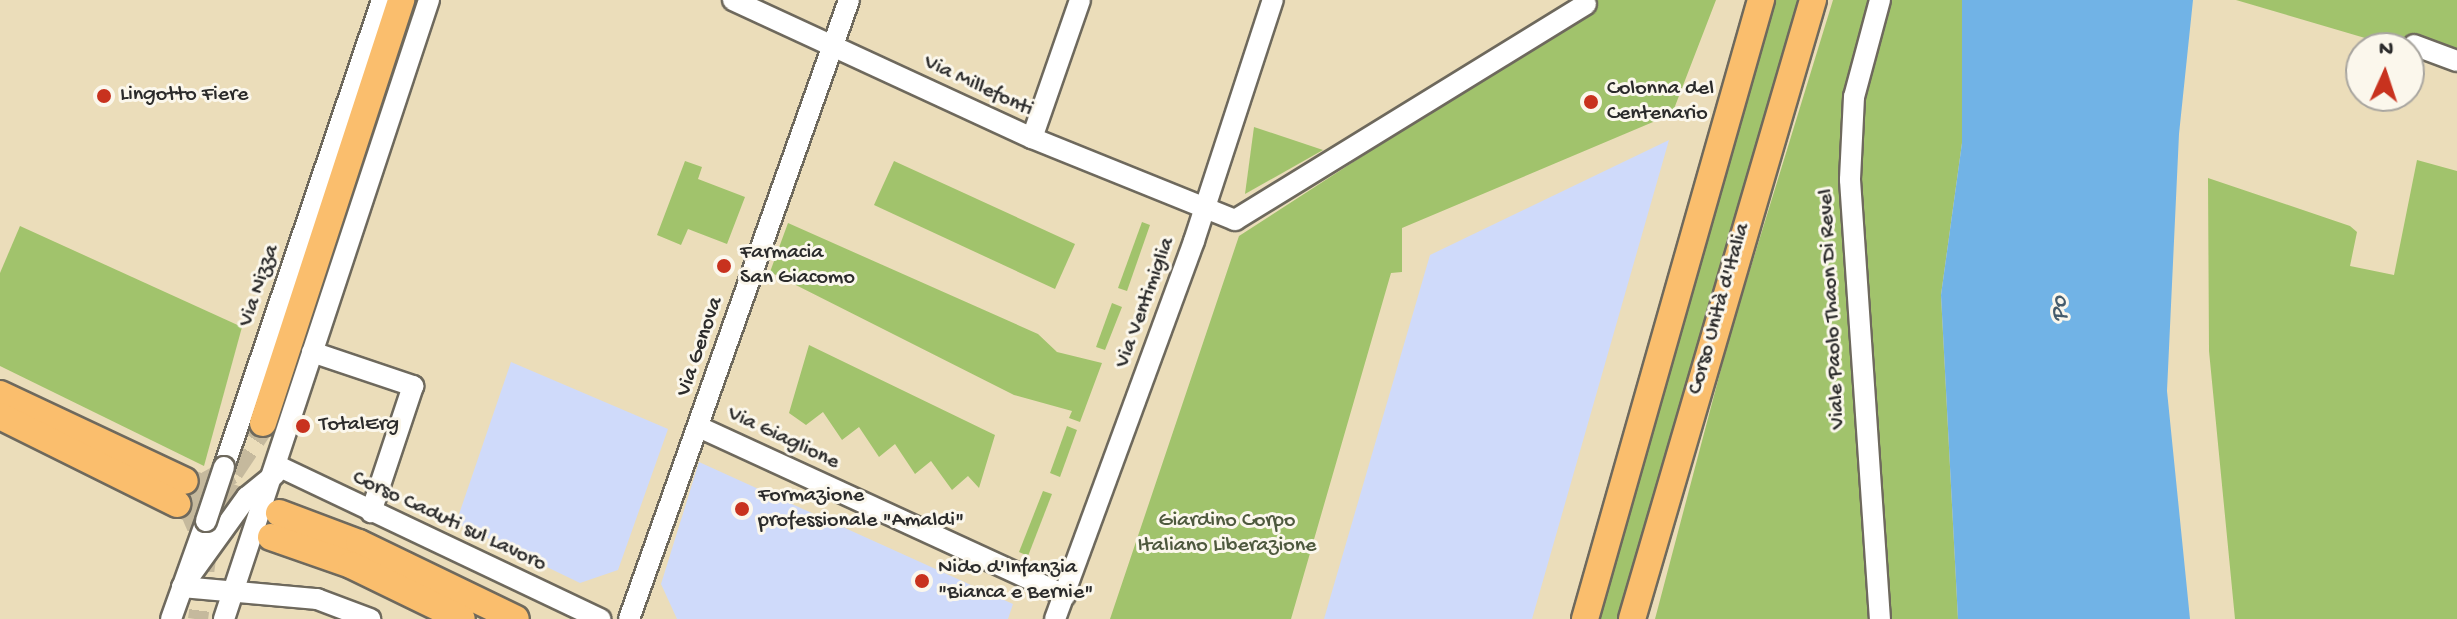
<!DOCTYPE html>
<meta charset="utf-8">
<style>
body{margin:0}
#map{position:relative;width:2457px;height:619px;overflow:hidden;background:#ebddba;font-family:"Gochi Hand",sans-serif}
div>[style]{position:absolute}
[style*='--x']{left:calc(var(--x)*1px);top:calc(var(--y)*1px);width:calc(var(--w)*1px);rotate:calc(var(--a)*1deg)}
.built>*{inset:0;background:#cfdafa}
.green>*{inset:0;background:#a1c36c}
.water>*{inset:0;background:#71b3e6}
.minor-tunnel>*{height:20px;margin-top:-10px;transform-origin:0;background:repeating-linear-gradient(90deg,#c5b99d 0 20px,transparent 0 30px)}
.major-tunnel>*{height:26px;margin-top:-13px;transform-origin:0;background:repeating-linear-gradient(90deg,#c5b99d 0 26px,transparent 0 39px)}
.roads{filter:drop-shadow(2px 0 #6e695d) drop-shadow(-2px 0 #6e695d) drop-shadow(0 2px #6e695d) drop-shadow(0 -2px #6e695d)}
.minor>*{height:20px;margin:-10px;padding:0 10px;transform-origin:10px;border-radius:10px;background:#fff}
.major>*{height:26px;margin:-13px;padding:0 13px;transform-origin:13px;border-radius:13px;background:#fabe6d}
.bridges{filter:drop-shadow(2px 0 #6e695d) drop-shadow(-2px 0 #6e695d) drop-shadow(0 2px #6e695d) drop-shadow(0 -2px #6e695d)}
.minor-bridge>*{height:20px;margin:-10px;padding:0 10px;transform-origin:10px;border-radius:10px;background:#fff}
.dots>*{width:22px;height:22px;translate:-50% -50%;box-sizing:border-box;border:4px solid #fbf7ec;border-radius:50%}
span{translate:-50% -50%;white-space:nowrap;text-align:center;line-height:1.15;-webkit-text-stroke:6px #fbf7ec;paint-order:stroke}
.street-label{font-size:22px;color:#2b2b2b}
.poi-label{font-size:22px;color:#2b2b2b}
.left{translate:0 -50%;text-align:left}
.park-label{font-size:22px;color:#4e593e}
.water-label{font-size:24px;color:#445b6c;font-style:italic}
.north{position:absolute;left:2345px;top:32px;width:80px;height:80px;box-sizing:border-box;background:#fbf7ec;border:2px solid #a8a59f;border-radius:50%;rotate:3deg;font-size:22px;font-weight:700;line-height:32px;text-align:center;color:#2b2b2b}
.north::after{content:'';display:block;margin:auto;width:28px;height:36px;background:#c8321e;clip-path:polygon(50% 0,100% 100%,50% 72%,0 100%)}
</style>
<div id="map">
<div class="built">
<div style="clip-path:polygon(1669px 140px,1532px 619px,1324px 619px,1430px 255px)"></div>
<div style="clip-path:polygon(511px 362px,668px 429px,618px 570px,580px 583px,456px 523px)"></div>
<div style="clip-path:polygon(699px 462px,1013px 604px,1008px 619px,677px 619px,661px 584px)"></div>
</div>
<div class="green">
<div style="clip-path:polygon(1588px 0,1716px 0,1672px 114px,1402px 228px,1402px 272px,1391px 273px,1291px 619px,1110px 619px,1239px 236px,1591px 8px)"></div>
<div style="clip-path:polygon(1773px 0,1799px 0,1620px 619px,1593px 619px)"></div>
<div style="clip-path:polygon(1833px 0,1962px 0,1962px 143px,1941px 295px,1958px 619px,1655px 619px,1730px 335px)"></div>
<div style="clip-path:polygon(2236px 0,2457px 0,2457px 52px,2408px 34px,2399px 48px)"></div>
<div style="clip-path:polygon(1254px 127px,1323px 150px,1245px 194px)"></div>
<div style="clip-path:polygon(2417px 160px,2457px 171px,2457px 619px,2235px 619px,2209px 351px,2208px 178px,2350px 226px,2357px 232px,2350px 266px,2394px 275px)"></div>
<div style="clip-path:polygon(685px 161px,702px 167px,698px 179px,745px 197px,727px 244px,688px 229px,681px 245px,657px 235px)"></div>
<div style="clip-path:polygon(894px 161px,1075px 244px,1055px 289px,874px 205px)"></div>
<div style="clip-path:polygon(1142px 222px,1150px 225px,1127px 291px,1118px 288px)"></div>
<div style="clip-path:polygon(788px 223px,1038px 334px,1057px 352px,1102px 363px,1080px 422px,1069px 418px,1072px 411px,1014px 395px,770px 272px)"></div>
<div style="clip-path:polygon(20px 226px,242px 327px,204px 466px,0 366px,0 273px)"></div>
<div style="clip-path:polygon(1112px 303px,1122px 307px,1105px 350px,1096px 347px)"></div>
<div style="clip-path:polygon(809px 345px,995px 435px,979px 488px,968px 476px,952px 490px,931px 461px,915px 474px,895px 444px,879px 457px,859px 427px,842px 440px,823px 412px,806px 425px,789px 413px)"></div>
<div style="clip-path:polygon(1067px 426px,1077px 430px,1060px 477px,1050px 473px)"></div>
<div style="clip-path:polygon(1043px 491px,1052px 494px,1028px 556px,1019px 552px)"></div>
</div>
<div class="water">
<div style="clip-path:polygon(1962px 0,2193px 0,2179px 134px,2167px 391px,2190px 619px,1958px 619px,1941px 295px,1962px 143px)"></div>
</div>
<div class="minor-tunnel">
<div style="--x:189;--y:509;--w:46;--a:66.8"></div>
<div style="--x:207;--y:551;--w:69;--a:97.5"></div>
</div>
<div class="major-tunnel">
<div style="--x:185;--y:481;--w:88;--a:19.3"></div>
<div style="--x:208;--y:484;--w:26;--a:-29"></div>
<div style="--x:231;--y:471;--w:58;--a:-56.3"></div>
<div style="--x:177;--y:504;--w:100;--a:19.3"></div>
</div>
<div class="roads">
<div class="minor">
<div style="--x:733;--y:0;--w:329;--a:24.8"></div>
<div style="--x:1032;--y:138;--w:219;--a:22"></div>
<div style="--x:1235;--y:220;--w:412;--a:-31.6"></div>
<div style="--x:1880;--y:0;--w:100;--a:105"></div>
<div style="--x:1854;--y:97;--w:83;--a:92.8"></div>
<div style="--x:1850;--y:180;--w:440;--a:86.1"></div>
<div style="--x:2414;--y:45;--w:46;--a:20.4"></div>
<div style="--x:1032;--y:138;--w:146;--a:-70.8"></div>
<div style="--x:312;--y:352;--w:107;--a:18.6"></div>
<div style="--x:413;--y:386;--w:133;--a:108.4"></div>
<div style="--x:699;--y:427;--w:403;--a:24.7"></div>
<div style="--x:278;--y:466;--w:357;--a:25.4"></div>
<div style="--x:224;--y:467;--w:493;--a:-71.3"></div>
<div style="--x:182;--y:587;--w:136;--a:5.1"></div>
<div style="--x:317;--y:599;--w:57;--a:20.7"></div>
<div style="--x:182;--y:587;--w:111;--a:-54.2"></div>
<div style="--x:247;--y:497;--w:36;--a:-39"></div>
<div style="--x:171;--y:619;--w:104;--a:-70.3"></div>
<div style="--x:224;--y:619;--w:652;--a:-71.68"></div>
<div style="--x:629;--y:619;--w:657;--a:-70.43"></div>
<div style="--x:1055;--y:619;--w:403;--a:-69.8"></div>
<div style="--x:1194;--y:241;--w:254;--a:-71.9"></div>
</div>
<div class="major">
<div style="--x:0;--y:394;--w:204;--a:25.2"></div>
<div style="--x:0;--y:416;--w:198;--a:26.4"></div>
<div style="--x:263;--y:423;--w:445;--a:-71.9"></div>
<div style="--x:279;--y:513;--w:85;--a:20.6"></div>
<div style="--x:359;--y:543;--w:174;--a:25.8"></div>
<div style="--x:271;--y:537;--w:85;--a:19.3"></div>
<div style="--x:351;--y:565;--w:123;--a:25.9"></div>
<div style="--x:1585;--y:619;--w:644;--a:-74.13"></div>
<div style="--x:1632;--y:619;--w:645;--a:-73.7"></div>
</div>
</div>
<div class="bridges">
<div class="minor-bridge">
<div style="--x:206;--y:521;--w:57;--a:-71.6"></div>
</div>
</div>
<div class="dots">
<div style="left:104px;top:96px;background:#c8321e"></div>
<div style="left:1591px;top:102px;background:#c8321e"></div>
<div style="left:724px;top:266px;background:#c8321e"></div>
<div style="left:303px;top:426px;background:#c8321e"></div>
<div style="left:742px;top:509px;background:#c8321e"></div>
<div style="left:922px;top:581px;background:#c8321e"></div>
</div>
<div class="street-label">
<span style="left:978px;top:87px;rotate:25deg">Via Millefonti</span>
<span style="left:260px;top:286px;rotate:-71deg">Via Nizza</span>
<span style="left:1146px;top:303px;rotate:-70deg">Via Ventimiglia</span>
<span style="left:1720px;top:309px;rotate:-74deg">Corso Unità d'Italia</span>
<span style="left:1833px;top:309px;rotate:-93deg">Viale Paolo Thaon Di Revel</span>
<span style="left:701px;top:347px;rotate:-71deg">Via Genova</span>
<span style="left:783px;top:439px;rotate:25deg">Via Giaglione</span>
<span style="left:449px;top:522px;rotate:25deg">Corso Caduti sul Lavoro</span>
</div>
<div class="poi-label">
<span class="left" style="left:1607px;top:102px">Colonna del<br>Centenario</span>
<span class="left" style="left:120px;top:96px">Lingotto Fiere</span>
<span class="left" style="left:740px;top:266px">Farmacia<br>San Giacomo</span>
<span class="left" style="left:319px;top:426px">TotalErg</span>
<span class="left" style="left:758px;top:509px">Formazione<br>professionale "Amaldi"</span>
<span class="left" style="left:938px;top:581px">Nido d'Infanzia<br>"Bianca e Bernie"</span>
</div>
<div class="park-label">
<span style="left:1227px;top:534px">Giardino Corpo<br>Italiano Liberazione</span>
</div>
<div class="water-label">
<span style="left:2061px;top:309px;rotate:-94deg">Po</span>
</div>
<div class="north">N</div>
</div>
